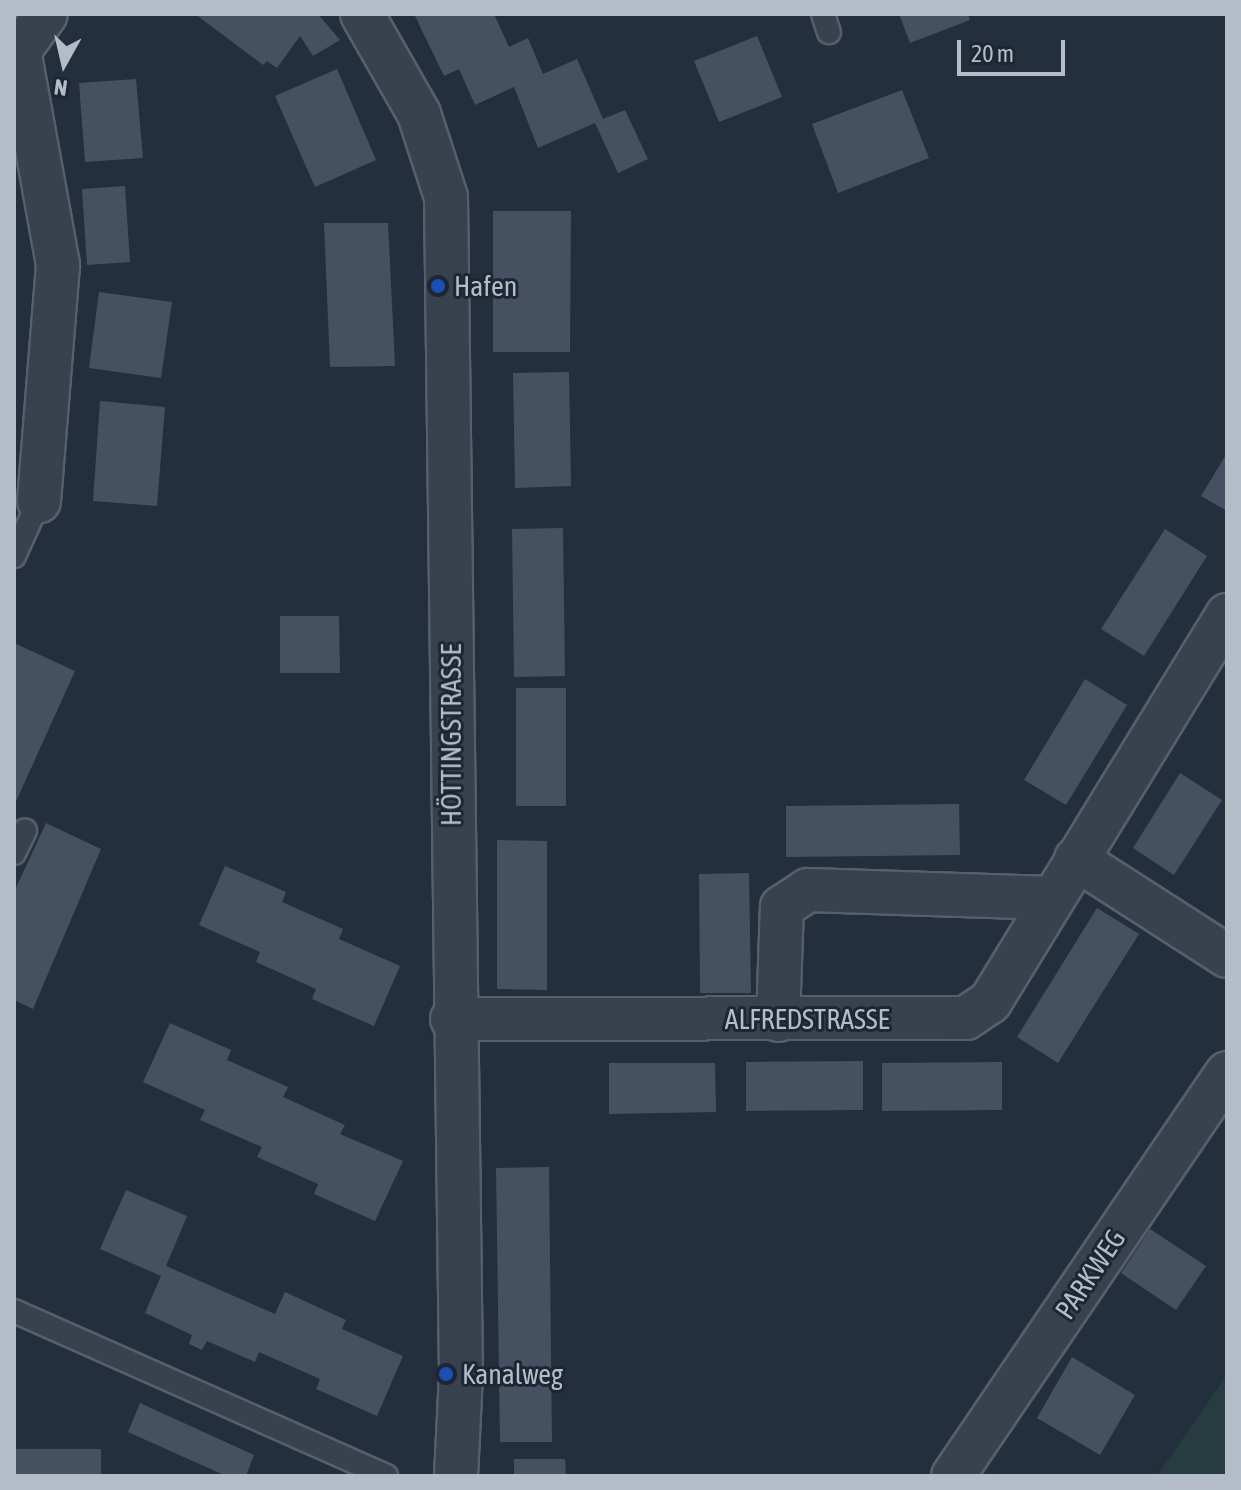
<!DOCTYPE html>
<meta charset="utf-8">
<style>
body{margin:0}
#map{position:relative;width:1241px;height:1490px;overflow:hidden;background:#242f3d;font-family:"Asap Condensed",sans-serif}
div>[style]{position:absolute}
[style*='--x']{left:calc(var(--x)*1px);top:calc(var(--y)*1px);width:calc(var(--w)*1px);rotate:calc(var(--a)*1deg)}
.green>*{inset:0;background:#263c3e}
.building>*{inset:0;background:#455161}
.roads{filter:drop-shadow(2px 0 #565f6b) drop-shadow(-2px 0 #565f6b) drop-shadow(0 2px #565f6b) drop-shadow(0 -2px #565f6b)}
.service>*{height:22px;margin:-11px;padding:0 11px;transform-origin:11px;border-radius:11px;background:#38414d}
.minor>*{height:42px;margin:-21px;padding:0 21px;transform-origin:21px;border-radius:21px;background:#38414d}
.dots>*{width:22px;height:22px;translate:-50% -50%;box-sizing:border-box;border:4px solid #1d2632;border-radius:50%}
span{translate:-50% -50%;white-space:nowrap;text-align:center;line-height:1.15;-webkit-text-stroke:6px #1d2632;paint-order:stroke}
.poi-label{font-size:28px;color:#b4bcc8}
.left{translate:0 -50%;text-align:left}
.street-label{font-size:28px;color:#b4bcc8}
.frame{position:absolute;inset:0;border:16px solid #b4bcc8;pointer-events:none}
.north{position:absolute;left:24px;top:24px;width:80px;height:80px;-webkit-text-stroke:6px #1d2632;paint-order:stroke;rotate:188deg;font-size:22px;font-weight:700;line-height:32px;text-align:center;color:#b4bcc8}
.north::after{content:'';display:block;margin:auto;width:28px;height:36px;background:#b4bcc8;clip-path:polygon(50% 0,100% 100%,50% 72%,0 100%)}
.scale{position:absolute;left:957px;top:40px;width:108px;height:36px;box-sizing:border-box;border:4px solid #b4bcc8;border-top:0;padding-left:10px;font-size:24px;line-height:28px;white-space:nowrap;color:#b4bcc8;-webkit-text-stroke:6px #1d2632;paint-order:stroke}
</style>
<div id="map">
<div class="green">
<div style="clip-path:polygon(1227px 1375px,1227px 1476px,1157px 1476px)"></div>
</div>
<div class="building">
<div style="clip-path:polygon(195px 14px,318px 14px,340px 40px,313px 56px,300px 36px,277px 68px,267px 61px,263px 65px)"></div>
<div style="clip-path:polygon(414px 14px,494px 14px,509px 47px,528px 38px,543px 74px,577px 59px,603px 119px,625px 110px,648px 159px,618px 173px,595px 123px,538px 148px,514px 87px,475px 105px,459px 69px,444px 76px)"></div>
<div style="clip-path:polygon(899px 14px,968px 14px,970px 20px,910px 43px)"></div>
<div style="clip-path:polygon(757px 36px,782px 97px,719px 122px,694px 61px)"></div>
<div style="clip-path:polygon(337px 69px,376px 160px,315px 187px,275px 96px)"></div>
<div style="clip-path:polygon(136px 79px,143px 158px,85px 162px,79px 83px)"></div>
<div style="clip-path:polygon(902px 90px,929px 158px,838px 193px,812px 124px)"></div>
<div style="clip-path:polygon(125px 186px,130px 262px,87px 265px,82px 189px)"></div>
<div style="clip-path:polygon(493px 211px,571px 211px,570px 352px,493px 352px)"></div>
<div style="clip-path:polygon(324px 223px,388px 223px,395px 366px,330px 367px)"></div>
<div style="clip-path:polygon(99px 292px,172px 302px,161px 378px,89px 368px)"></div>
<div style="clip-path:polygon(569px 372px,571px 486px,515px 488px,513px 373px)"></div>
<div style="clip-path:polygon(100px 401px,165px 407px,157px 506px,93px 501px)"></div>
<div style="clip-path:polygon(1227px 453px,1227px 511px,1201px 496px)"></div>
<div style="clip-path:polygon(563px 528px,565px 676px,514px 677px,512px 529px)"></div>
<div style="clip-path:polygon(1165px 529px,1207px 556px,1144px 656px,1101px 629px)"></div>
<div style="clip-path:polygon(280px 616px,339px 616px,340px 673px,280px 673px)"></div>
<div style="clip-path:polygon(14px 643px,75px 671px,14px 806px)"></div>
<div style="clip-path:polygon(1085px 679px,1127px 705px,1066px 805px,1024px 780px)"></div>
<div style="clip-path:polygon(516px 688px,566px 688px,566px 806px,516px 806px)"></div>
<div style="clip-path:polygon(1180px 773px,1222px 800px,1174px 875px,1133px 848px)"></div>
<div style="clip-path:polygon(959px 804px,960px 855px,786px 857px,786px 806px)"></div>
<div style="clip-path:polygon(46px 823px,101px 849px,33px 1009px,14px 1000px,14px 892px)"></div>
<div style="clip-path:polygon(497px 840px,547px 841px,547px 990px,497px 989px)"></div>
<div style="clip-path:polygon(225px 866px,286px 892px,282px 902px,343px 929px,339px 939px,400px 966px,374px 1026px,312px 999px,316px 989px,256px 962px,260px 952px,199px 925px)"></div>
<div style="clip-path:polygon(749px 873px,751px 993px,700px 993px,699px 874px)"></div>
<div style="clip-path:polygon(1097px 908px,1139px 934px,1058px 1063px,1017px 1037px)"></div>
<div style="clip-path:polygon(170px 1023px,231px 1050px,227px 1060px,288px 1087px,283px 1097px,345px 1125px,340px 1134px,403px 1161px,375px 1221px,314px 1194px,318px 1184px,257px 1157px,262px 1147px,200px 1120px,205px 1110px,143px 1082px)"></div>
<div style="clip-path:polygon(863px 1061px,863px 1110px,746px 1111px,746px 1062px)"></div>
<div style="clip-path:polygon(1002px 1062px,1002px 1110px,882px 1111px,882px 1063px)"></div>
<div style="clip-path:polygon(609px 1063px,715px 1063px,716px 1112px,609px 1114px)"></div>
<div style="clip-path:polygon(549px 1167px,552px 1442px,500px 1442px,496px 1168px)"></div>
<div style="clip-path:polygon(126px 1190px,187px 1216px,166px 1266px,275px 1314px,285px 1292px,346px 1320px,342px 1329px,403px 1356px,377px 1416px,316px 1389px,320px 1379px,259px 1352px,255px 1362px,207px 1341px,202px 1350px,189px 1344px,192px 1335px,145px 1313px,161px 1276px,100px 1249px)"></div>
<div style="clip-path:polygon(1150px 1229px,1206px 1266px,1176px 1310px,1121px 1273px)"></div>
<div style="clip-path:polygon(1072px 1357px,1135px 1395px,1100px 1455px,1037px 1418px)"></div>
<div style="clip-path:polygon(140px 1403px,254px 1455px,246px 1476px,226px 1476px,128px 1432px)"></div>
<div style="clip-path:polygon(14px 1449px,101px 1449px,101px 1476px,14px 1476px)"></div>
<div style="clip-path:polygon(514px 1459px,565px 1459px,566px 1476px,514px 1476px)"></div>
</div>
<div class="roads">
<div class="service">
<div style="--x:823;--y:14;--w:19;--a:72"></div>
<div style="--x:14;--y:556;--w:60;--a:-65.6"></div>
<div style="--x:14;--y:853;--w:25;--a:-64"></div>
<div style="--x:14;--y:1311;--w:407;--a:23.9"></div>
</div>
<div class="minor">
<div style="--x:362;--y:14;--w:115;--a:60.3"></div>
<div style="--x:419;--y:114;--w:87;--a:72"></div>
<div style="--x:446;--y:197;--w:1177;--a:89.27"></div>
<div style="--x:461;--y:1374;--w:102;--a:92.8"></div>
<div style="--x:19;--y:50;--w:219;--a:79.7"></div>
<div style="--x:58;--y:265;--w:237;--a:94.6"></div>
<div style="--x:14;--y:58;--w:54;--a:-54"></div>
<div style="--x:1076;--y:859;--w:179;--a:32.7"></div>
<div style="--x:452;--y:1019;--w:514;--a:-0.11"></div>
<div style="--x:966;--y:1018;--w:29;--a:-34"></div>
<div style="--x:990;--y:1002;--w:454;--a:-58.5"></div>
<div style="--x:778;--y:1020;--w:113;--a:-88"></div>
<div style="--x:782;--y:907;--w:31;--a:-33"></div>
<div style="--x:808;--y:890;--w:244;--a:1.9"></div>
<div style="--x:953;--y:1476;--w:487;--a:-55.8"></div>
</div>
</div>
<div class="dots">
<div style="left:438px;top:286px;background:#1a4fb4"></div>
<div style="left:446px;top:1374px;background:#1a4fb4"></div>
</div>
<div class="poi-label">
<span class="left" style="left:454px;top:286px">Hafen</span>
<span class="left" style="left:462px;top:1374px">Kanalweg</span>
</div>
<div class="street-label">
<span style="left:451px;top:735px;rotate:-90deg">HÖTTINGSTRASSE</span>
<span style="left:807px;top:1019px">ALFREDSTRASSE</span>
<span style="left:1090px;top:1274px;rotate:-56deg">PARKWEG</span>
</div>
<div class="frame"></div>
<div class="north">N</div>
<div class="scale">20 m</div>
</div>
